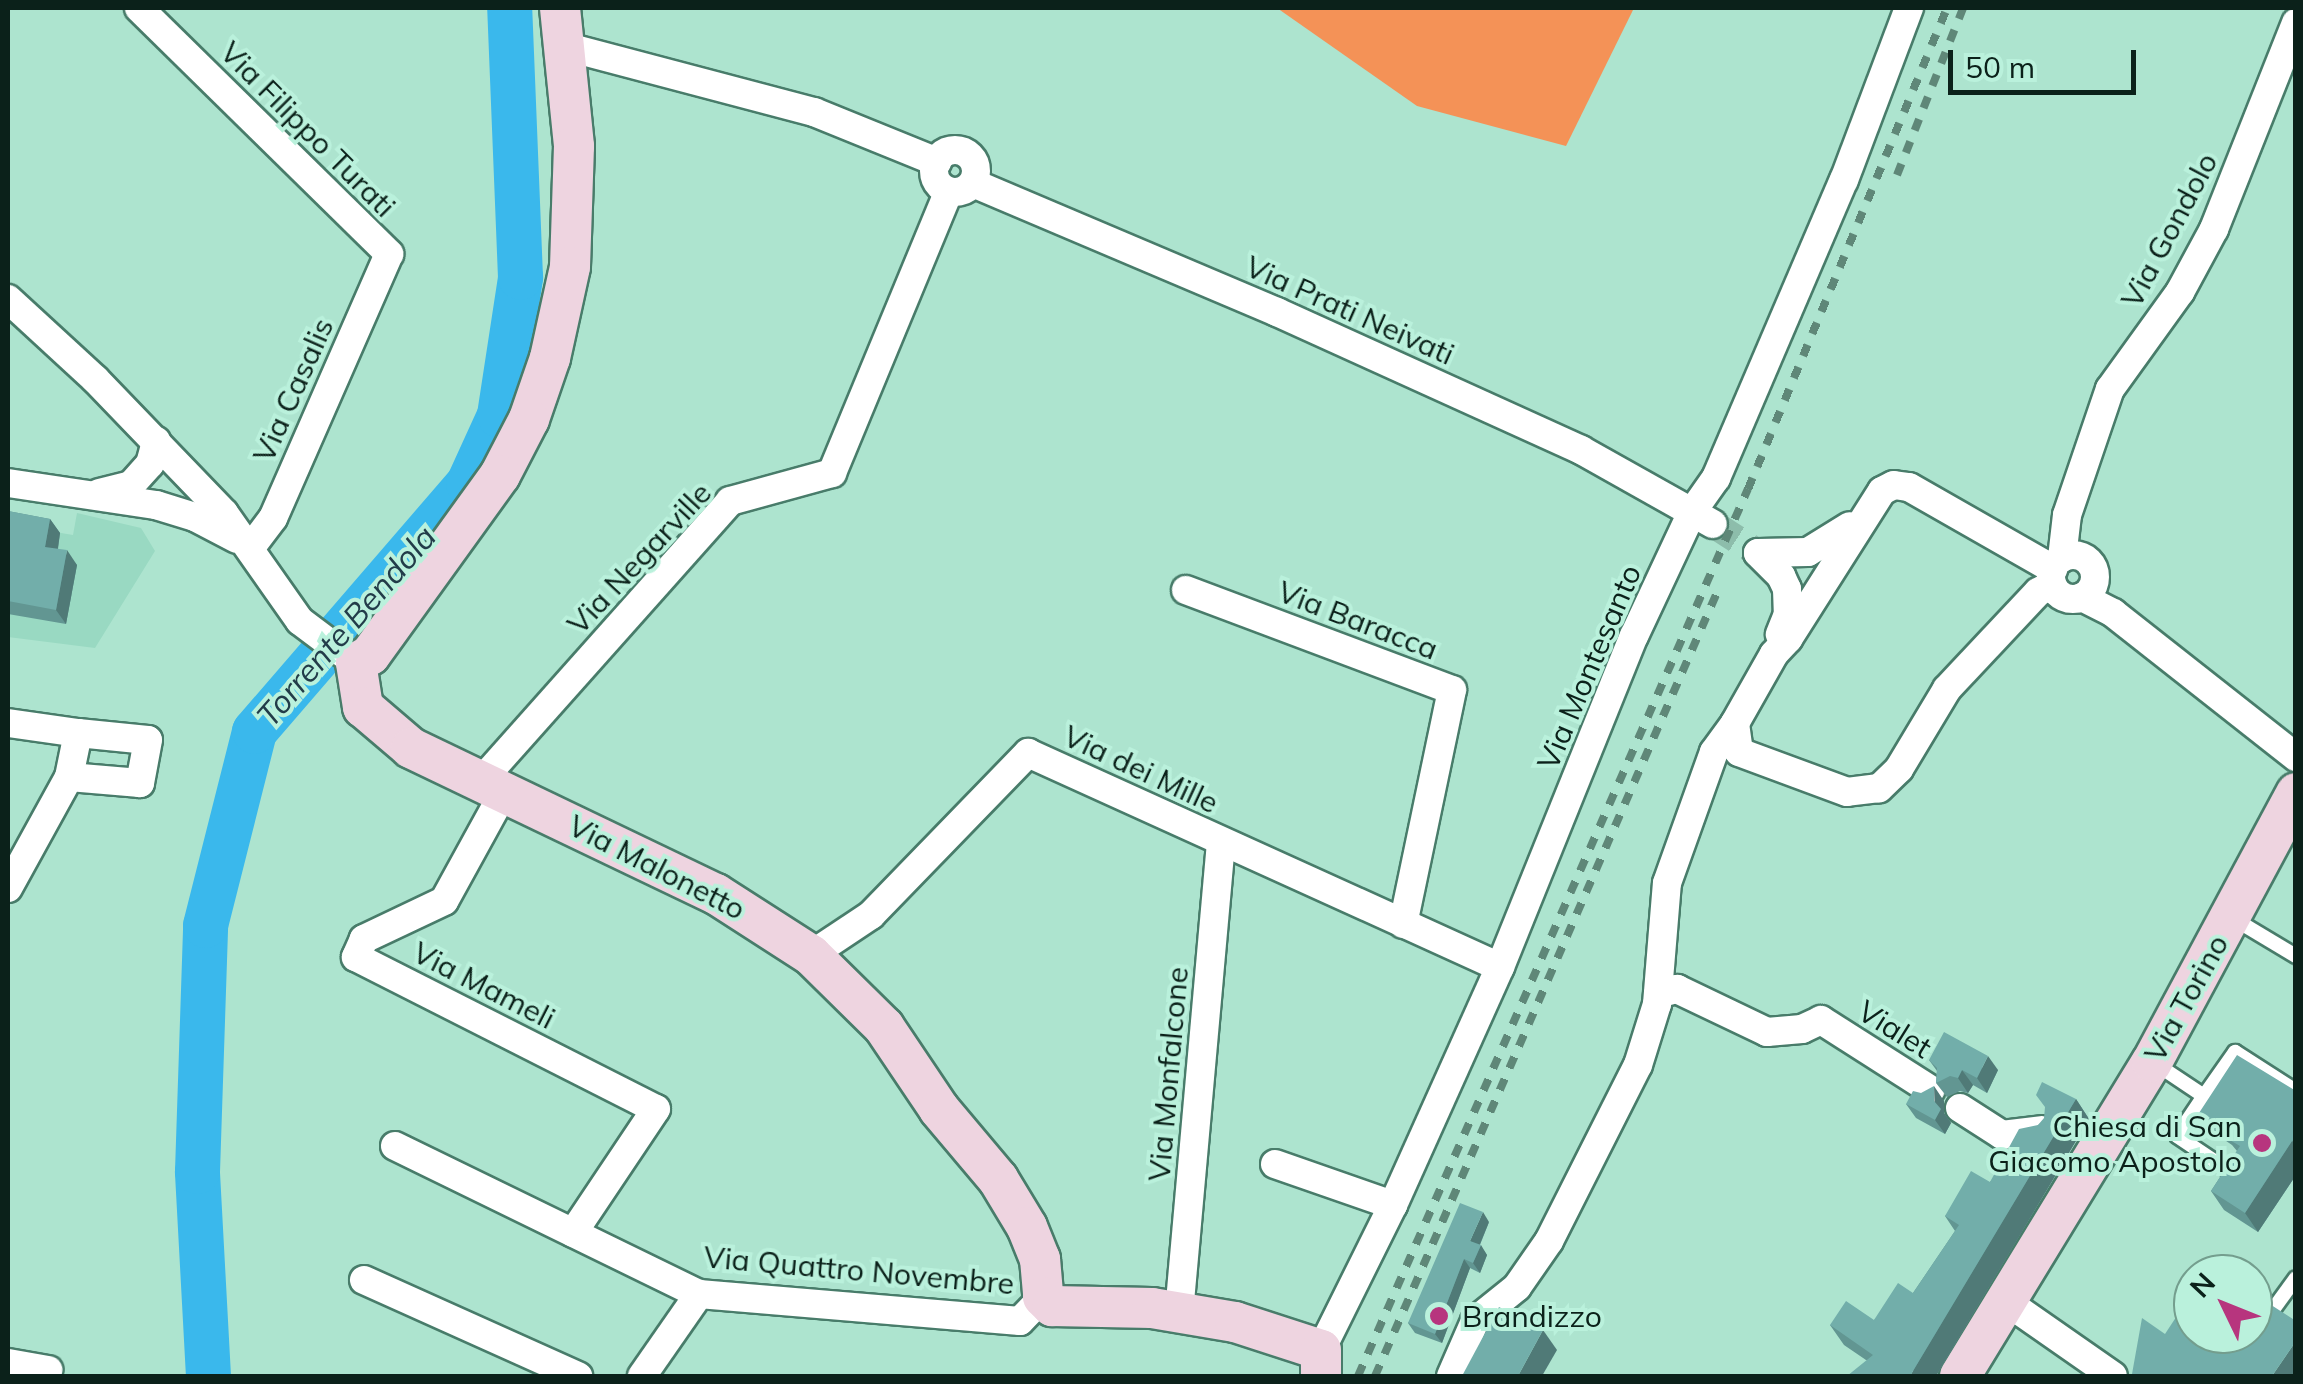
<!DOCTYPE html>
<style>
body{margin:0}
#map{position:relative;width:2303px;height:1384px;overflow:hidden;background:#ade4cf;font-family:Mulish,sans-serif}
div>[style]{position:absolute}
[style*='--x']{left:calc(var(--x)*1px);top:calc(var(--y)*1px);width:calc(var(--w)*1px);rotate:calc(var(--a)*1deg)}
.built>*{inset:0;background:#99d9c2}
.green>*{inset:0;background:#f49257}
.river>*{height:45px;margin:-22.5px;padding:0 22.5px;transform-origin:22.5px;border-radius:22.5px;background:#3ab8ec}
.street-tunnel>*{height:28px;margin-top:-14px;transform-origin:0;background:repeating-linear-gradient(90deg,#8dbdab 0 28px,transparent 0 42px)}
.roads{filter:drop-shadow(2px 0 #487c6a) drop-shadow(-2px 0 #487c6a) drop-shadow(0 2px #487c6a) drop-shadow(0 -2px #487c6a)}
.lane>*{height:14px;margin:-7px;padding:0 7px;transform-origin:7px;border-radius:7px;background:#fff}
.street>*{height:28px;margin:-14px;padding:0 14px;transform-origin:14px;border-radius:14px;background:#fff}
.street>.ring{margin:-14px;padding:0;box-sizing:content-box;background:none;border:28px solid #fff;border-radius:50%}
.secondary>*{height:40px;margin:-20px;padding:0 20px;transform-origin:20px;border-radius:20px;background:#eed4e0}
.rail>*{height:8px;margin-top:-4px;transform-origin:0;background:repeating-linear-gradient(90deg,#5f8778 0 12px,transparent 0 24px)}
.wall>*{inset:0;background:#629692}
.shaded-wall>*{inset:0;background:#507a77}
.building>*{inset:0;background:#72aeaa}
.dots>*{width:28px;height:28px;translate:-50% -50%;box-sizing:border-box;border:5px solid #baf1dc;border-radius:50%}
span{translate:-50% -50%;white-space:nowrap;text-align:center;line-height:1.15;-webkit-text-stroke:8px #baf1dc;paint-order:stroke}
.street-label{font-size:30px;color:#0b211a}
.poi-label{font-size:30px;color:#0b211a}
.right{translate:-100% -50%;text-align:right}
.left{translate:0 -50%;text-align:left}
.water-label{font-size:32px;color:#223c49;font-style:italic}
.frame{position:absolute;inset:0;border:10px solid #0b211a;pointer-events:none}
.north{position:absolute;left:2173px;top:1254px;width:100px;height:100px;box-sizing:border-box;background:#baf1dc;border:2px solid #749e8e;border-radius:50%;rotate:313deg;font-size:28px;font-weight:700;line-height:40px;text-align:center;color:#0b211a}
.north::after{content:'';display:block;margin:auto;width:35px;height:45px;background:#b7357e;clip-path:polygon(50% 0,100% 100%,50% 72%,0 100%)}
.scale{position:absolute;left:1948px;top:50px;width:188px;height:45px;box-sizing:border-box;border:5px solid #0b211a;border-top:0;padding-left:12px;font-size:30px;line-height:35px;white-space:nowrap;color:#0b211a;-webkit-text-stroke:8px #baf1dc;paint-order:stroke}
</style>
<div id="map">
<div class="built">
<div style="clip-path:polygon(77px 513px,141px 528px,155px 551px,95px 648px,8px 637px,8px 524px,73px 535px)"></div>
</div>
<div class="green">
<div style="clip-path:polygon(1277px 8px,1634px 8px,1566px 146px,1417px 106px)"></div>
</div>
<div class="river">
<div style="--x:208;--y:1376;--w:205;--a:-93.1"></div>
<div style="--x:197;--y:1171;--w:246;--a:-88.1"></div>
<div style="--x:205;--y:925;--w:200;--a:-75.8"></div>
<div style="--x:254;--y:731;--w:328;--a:-49.2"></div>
<div style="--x:468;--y:483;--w:75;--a:-65.5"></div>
<div style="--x:499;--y:415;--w:140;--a:-81.3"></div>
<div style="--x:520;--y:277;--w:269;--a:-92.3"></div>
</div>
<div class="street-tunnel">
<div style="--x:1713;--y:524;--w:54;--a:32.8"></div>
</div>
<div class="roads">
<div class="lane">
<div style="--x:2231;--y:917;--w:76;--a:31"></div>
<div style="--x:2153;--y:1062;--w:61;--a:33.7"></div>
<div style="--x:2204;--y:1096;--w:48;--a:124"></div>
<div style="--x:2177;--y:1136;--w:70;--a:33.9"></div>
<div style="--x:2204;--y:1096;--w:54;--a:-54.8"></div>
<div style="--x:2235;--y:1052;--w:72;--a:32.6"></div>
<div style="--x:2264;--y:1322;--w:54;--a:-54"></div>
</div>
<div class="street">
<div style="--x:139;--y:8;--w:351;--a:44.5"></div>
<div style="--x:389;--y:254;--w:288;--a:113.7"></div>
<div style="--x:273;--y:518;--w:38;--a:127"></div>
<div style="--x:564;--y:46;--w:259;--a:14.8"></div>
<div style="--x:814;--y:112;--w:133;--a:22.1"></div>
<div class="ring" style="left:934px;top:150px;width:14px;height:14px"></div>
<div style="--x:973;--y:183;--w:330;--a:23"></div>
<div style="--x:1277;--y:312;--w:334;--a:24.4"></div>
<div style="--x:1581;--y:450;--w:151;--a:29.3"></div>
<div style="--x:8;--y:299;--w:118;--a:42.6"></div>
<div style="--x:95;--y:379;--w:186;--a:46.1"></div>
<div style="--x:224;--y:513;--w:132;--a:54.9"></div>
<div style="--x:300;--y:621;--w:70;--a:36.9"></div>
<div style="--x:8;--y:483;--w:150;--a:8.5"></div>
<div style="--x:156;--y:505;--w:41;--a:17.1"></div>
<div style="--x:195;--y:517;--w:47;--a:27.6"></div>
<div style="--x:99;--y:493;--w:33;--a:-14"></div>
<div style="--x:131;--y:485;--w:28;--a:-48"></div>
<div style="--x:150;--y:464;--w:24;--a:-75"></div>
<div style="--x:1758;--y:553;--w:50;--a:-1.1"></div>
<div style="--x:1808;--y:552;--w:49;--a:-31.8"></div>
<div style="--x:1758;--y:553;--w:33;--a:45"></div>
<div style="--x:1781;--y:576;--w:14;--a:65"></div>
<div style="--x:1787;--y:589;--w:25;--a:88"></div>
<div style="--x:1788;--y:614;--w:22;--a:112"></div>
<div class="ring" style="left:2051px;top:555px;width:16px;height:16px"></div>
<div style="--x:2062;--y:558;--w:43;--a:-83.4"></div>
<div style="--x:2067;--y:515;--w:133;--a:-71.2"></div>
<div style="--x:2110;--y:389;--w:120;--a:-54.2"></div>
<div style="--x:2180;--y:292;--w:72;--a:-61.6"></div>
<div style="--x:2214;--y:229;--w:222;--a:-68.3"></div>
<div style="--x:2052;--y:584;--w:16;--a:150"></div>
<div style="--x:2038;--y:592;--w:133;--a:133.2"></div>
<div style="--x:1947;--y:689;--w:93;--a:121"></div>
<div style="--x:1899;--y:769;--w:28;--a:136"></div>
<div style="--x:1879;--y:788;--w:32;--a:173"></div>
<div style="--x:1847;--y:792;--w:115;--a:-159.7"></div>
<div style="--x:1739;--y:752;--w:29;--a:-98"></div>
<div style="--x:1735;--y:723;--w:79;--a:-60.5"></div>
<div style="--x:1774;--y:654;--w:21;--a:-47"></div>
<div style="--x:1788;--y:639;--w:175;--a:-57.6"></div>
<div style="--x:1882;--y:491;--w:13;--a:-27"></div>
<div style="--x:1894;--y:485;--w:15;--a:8"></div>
<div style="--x:1909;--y:487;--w:166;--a:29.7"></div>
<div style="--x:1186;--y:590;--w:284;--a:20.6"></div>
<div style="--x:1452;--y:690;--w:239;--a:101.8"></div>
<div style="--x:2082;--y:597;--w:35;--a:27"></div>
<div style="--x:2113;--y:613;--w:233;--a:38.2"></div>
<div style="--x:8;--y:723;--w:71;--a:8.1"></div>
<div style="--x:480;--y:782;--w:376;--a:-48.3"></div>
<div style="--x:730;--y:501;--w:106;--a:-15.4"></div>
<div style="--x:832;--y:473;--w:305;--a:-67.5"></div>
<div style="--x:504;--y:792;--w:124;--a:118.8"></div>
<div style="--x:444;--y:901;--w:89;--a:154.6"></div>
<div style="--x:364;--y:939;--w:20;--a:114"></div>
<div style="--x:356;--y:957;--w:336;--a:26.9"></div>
<div style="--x:656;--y:1109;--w:149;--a:123.8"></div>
<div style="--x:8;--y:888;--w:127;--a:-61.2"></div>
<div style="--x:69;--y:777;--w:45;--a:-78.4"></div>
<div style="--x:78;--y:733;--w:70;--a:5.7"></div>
<div style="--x:148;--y:740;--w:44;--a:100.5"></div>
<div style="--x:140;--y:783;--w:71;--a:-175.2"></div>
<div style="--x:811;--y:955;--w:72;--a:-33.7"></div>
<div style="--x:871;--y:915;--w:226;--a:-45.9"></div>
<div style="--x:1028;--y:753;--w:518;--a:24.39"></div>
<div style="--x:1658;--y:994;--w:20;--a:-15"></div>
<div style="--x:1677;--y:989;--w:100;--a:25.5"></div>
<div style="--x:1767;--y:1032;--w:35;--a:-5"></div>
<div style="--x:1802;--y:1029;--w:21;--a:-25"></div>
<div style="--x:1821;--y:1020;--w:130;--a:32.5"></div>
<div style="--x:1960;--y:1108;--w:50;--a:32.7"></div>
<div style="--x:2002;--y:1135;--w:40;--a:-7.1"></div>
<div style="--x:395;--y:1146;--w:338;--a:26"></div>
<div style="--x:699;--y:1294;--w:322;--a:4.8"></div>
<div style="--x:1020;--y:1321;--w:33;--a:-46"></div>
<div style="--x:1275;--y:1164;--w:125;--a:19.2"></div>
<div style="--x:364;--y:1280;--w:235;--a:24.2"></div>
<div style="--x:2007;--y:1302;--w:129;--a:34.9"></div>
<div style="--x:1179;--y:1313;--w:473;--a:-84.9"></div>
<div style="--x:1321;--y:1350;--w:162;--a:-63.6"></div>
<div style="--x:1393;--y:1205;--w:261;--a:-65.8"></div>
<div style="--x:1500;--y:967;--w:357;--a:-68"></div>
<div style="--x:1634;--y:636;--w:137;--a:-64.9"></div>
<div style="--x:1692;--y:512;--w:42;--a:-54.8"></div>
<div style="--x:1716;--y:478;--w:324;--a:-66.8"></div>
<div style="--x:1844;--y:180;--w:184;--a:-69.3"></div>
<div style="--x:8;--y:1363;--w:41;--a:9.9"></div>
<div style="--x:642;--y:1376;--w:100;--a:-55.2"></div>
<div style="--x:1451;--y:1376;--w:60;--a:-66.4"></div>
<div style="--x:1475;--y:1321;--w:54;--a:-39"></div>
<div style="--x:1517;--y:1287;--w:56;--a:-55.2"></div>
<div style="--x:1549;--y:1241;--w:197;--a:-63.2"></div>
<div style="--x:1638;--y:1065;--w:64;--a:-72.7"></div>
<div style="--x:1657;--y:1004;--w:121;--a:-85.3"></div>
<div style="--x:1667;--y:883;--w:139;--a:-70.3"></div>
<div style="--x:1714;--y:752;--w:36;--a:-54"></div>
</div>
<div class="secondary">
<div style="--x:560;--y:8;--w:139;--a:84.2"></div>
<div style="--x:574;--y:146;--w:121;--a:91.9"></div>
<div style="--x:570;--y:267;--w:93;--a:102.4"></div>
<div style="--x:550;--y:358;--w:65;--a:109"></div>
<div style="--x:529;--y:419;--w:63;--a:117.4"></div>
<div style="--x:500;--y:475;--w:222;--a:125.8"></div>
<div style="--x:370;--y:655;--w:16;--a:150"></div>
<div style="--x:356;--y:663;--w:45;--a:81"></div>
<div style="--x:363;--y:707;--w:63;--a:40.5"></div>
<div style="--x:411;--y:748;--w:338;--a:25.6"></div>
<div style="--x:716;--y:894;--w:113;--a:32.7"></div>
<div style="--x:811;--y:955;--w:103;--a:44.6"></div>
<div style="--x:884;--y:1027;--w:99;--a:56.1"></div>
<div style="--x:939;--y:1109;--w:92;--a:49.9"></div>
<div style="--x:998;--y:1179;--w:56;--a:58.9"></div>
<div style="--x:1027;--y:1227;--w:35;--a:68"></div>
<div style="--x:1040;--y:1259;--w:38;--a:85"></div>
<div style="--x:1043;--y:1297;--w:13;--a:45"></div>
<div style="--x:1052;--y:1306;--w:100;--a:1.1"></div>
<div style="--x:1152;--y:1308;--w:84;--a:9.6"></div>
<div style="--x:1235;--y:1322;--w:90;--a:18"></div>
<div style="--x:1321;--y:1350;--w:26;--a:90"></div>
<div style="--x:1960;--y:1376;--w:368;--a:-58.6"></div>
<div style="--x:2152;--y:1062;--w:305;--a:-61.8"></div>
</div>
</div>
<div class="rail">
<div style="--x:1897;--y:175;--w:180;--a:-68.4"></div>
<div style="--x:1358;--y:1376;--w:969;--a:-66.27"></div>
<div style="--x:1748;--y:489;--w:521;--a:-67.52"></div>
<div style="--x:1375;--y:1376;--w:860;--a:-66.42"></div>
</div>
<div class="wall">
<div style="clip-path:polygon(8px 511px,50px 519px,60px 533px,58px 549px,77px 565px,66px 624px,8px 614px)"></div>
<div style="clip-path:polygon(1929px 1060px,1998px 1070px,1987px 1093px,1973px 1085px,1968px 1093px,1960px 1091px,1947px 1097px,1936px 1083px,1937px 1071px)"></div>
<div style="clip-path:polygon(2296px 1091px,2296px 1175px,2258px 1232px,2224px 1210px,2211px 1191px,2237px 1151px,2232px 1145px,2213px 1132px,2199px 1113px)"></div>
<div style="clip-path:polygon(2076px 1099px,2089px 1119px,1936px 1376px,1866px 1360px,1844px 1345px,1830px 1325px,1874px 1320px,1913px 1293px,1955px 1231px,1945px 1216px,1990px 1182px,2038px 1125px)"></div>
<div style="clip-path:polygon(1944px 1101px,1944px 1113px,1951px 1123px,1945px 1134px,1916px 1118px,1906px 1104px)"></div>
<div style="clip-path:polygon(1489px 1222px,1480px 1245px,1487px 1255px,1480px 1273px,1470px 1268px,1442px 1343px,1415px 1333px,1408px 1323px)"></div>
</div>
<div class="shaded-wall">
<div style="clip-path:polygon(50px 519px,60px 533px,56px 561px,45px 547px)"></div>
<div style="clip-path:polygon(67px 550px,77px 565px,66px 624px,56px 610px)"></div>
<div style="clip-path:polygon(1988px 1056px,1998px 1070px,1987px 1093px,1977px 1078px)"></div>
<div style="clip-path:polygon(1962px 1070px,1973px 1085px,1968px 1093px,1958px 1078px)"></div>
<div style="clip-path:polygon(1934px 1086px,1944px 1101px,1944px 1113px,1951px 1123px,1945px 1134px,1935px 1120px)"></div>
<div style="clip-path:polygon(2076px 1099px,2089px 1119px,1936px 1376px,1910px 1376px)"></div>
<div style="clip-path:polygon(2292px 1141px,2296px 1146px,2296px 1175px,2258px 1232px,2245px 1213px)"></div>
<div style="clip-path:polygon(1483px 1212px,1489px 1222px,1477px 1251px,1470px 1241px)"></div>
<div style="clip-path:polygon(1481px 1245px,1487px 1255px,1480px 1273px,1473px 1263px)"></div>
<div style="clip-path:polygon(1464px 1259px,1470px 1268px,1442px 1343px,1435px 1334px)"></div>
<div style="clip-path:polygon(1543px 1330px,1557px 1350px,1542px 1376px,1518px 1376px)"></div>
<div style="clip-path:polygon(2296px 1341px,2296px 1376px,2272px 1376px)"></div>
</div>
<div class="building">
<div style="clip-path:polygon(8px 511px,50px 519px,45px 547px,67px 550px,56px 610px,8px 601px)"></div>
<div style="clip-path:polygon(1944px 1032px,1988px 1056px,1977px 1078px,1962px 1070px,1958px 1078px,1950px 1076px,1936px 1083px,1937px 1068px,1929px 1060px)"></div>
<div style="clip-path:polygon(2237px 1055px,2296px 1091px,2296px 1139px,2292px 1141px,2245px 1213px,2211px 1191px,2240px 1146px,2228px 1139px,2231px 1134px,2199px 1113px)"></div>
<div style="clip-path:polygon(2042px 1082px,2076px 1099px,1910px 1376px,1847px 1376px,1873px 1355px,1830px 1325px,1846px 1301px,1874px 1320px,1898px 1283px,1913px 1293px,1959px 1225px,1945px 1216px,1971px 1171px,1990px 1182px,2019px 1129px,2038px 1125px,2044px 1118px,2045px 1107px,2036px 1095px)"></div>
<div style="clip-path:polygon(1934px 1086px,1934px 1101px,1941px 1109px,1935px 1120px,1906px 1104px,1913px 1091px,1921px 1093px)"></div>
<div style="clip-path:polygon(1460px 1203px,1483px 1212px,1470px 1241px,1481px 1245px,1473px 1263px,1464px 1259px,1435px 1334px,1408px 1323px)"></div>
<div style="clip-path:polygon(2265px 1301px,2296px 1321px,2296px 1341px,2272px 1376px,2136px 1376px,2132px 1374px,2142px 1318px,2165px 1334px,2186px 1302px,2193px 1306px,2193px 1334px,2253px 1334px,2253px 1315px)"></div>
<div style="clip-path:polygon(1499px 1307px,1543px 1330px,1518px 1376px,1462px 1376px)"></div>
</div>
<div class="dots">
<div style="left:2262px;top:1143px;background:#b7357e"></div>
<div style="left:1439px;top:1316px;background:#b7357e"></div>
</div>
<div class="street-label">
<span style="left:308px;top:129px;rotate:45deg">Via Filippo Turati</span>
<span style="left:2169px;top:230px;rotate:-62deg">Via Gondolo</span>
<span style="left:1350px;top:310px;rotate:24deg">Via Prati Neivati</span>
<span style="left:293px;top:390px;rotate:-66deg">Via Casalis</span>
<span style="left:639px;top:558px;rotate:-47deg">Via Negarville</span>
<span style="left:1358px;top:620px;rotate:21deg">Via Baracca</span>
<span style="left:1589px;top:667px;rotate:-67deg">Via Montesanto</span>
<span style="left:1141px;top:769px;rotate:25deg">Via dei Mille</span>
<span style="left:657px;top:867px;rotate:27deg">Via Malonetto</span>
<span style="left:484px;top:985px;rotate:27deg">Via Mameli</span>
<span style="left:2186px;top:998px;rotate:-61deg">Via Torino</span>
<span style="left:1895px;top:1029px;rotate:32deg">Vialet</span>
<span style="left:1168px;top:1074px;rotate:-85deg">Via Monfalcone</span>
<span style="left:859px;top:1270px;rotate:5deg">Via Quattro Novembre</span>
</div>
<div class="poi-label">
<span class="right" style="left:2242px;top:1143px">Chiesa di San<br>Giacomo Apostolo</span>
<span class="left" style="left:1462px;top:1316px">Brandizzo</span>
</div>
<div class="water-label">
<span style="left:346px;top:626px;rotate:-49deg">Torrente Bendola</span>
</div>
<div class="frame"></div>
<div class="north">N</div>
<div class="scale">50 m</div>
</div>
